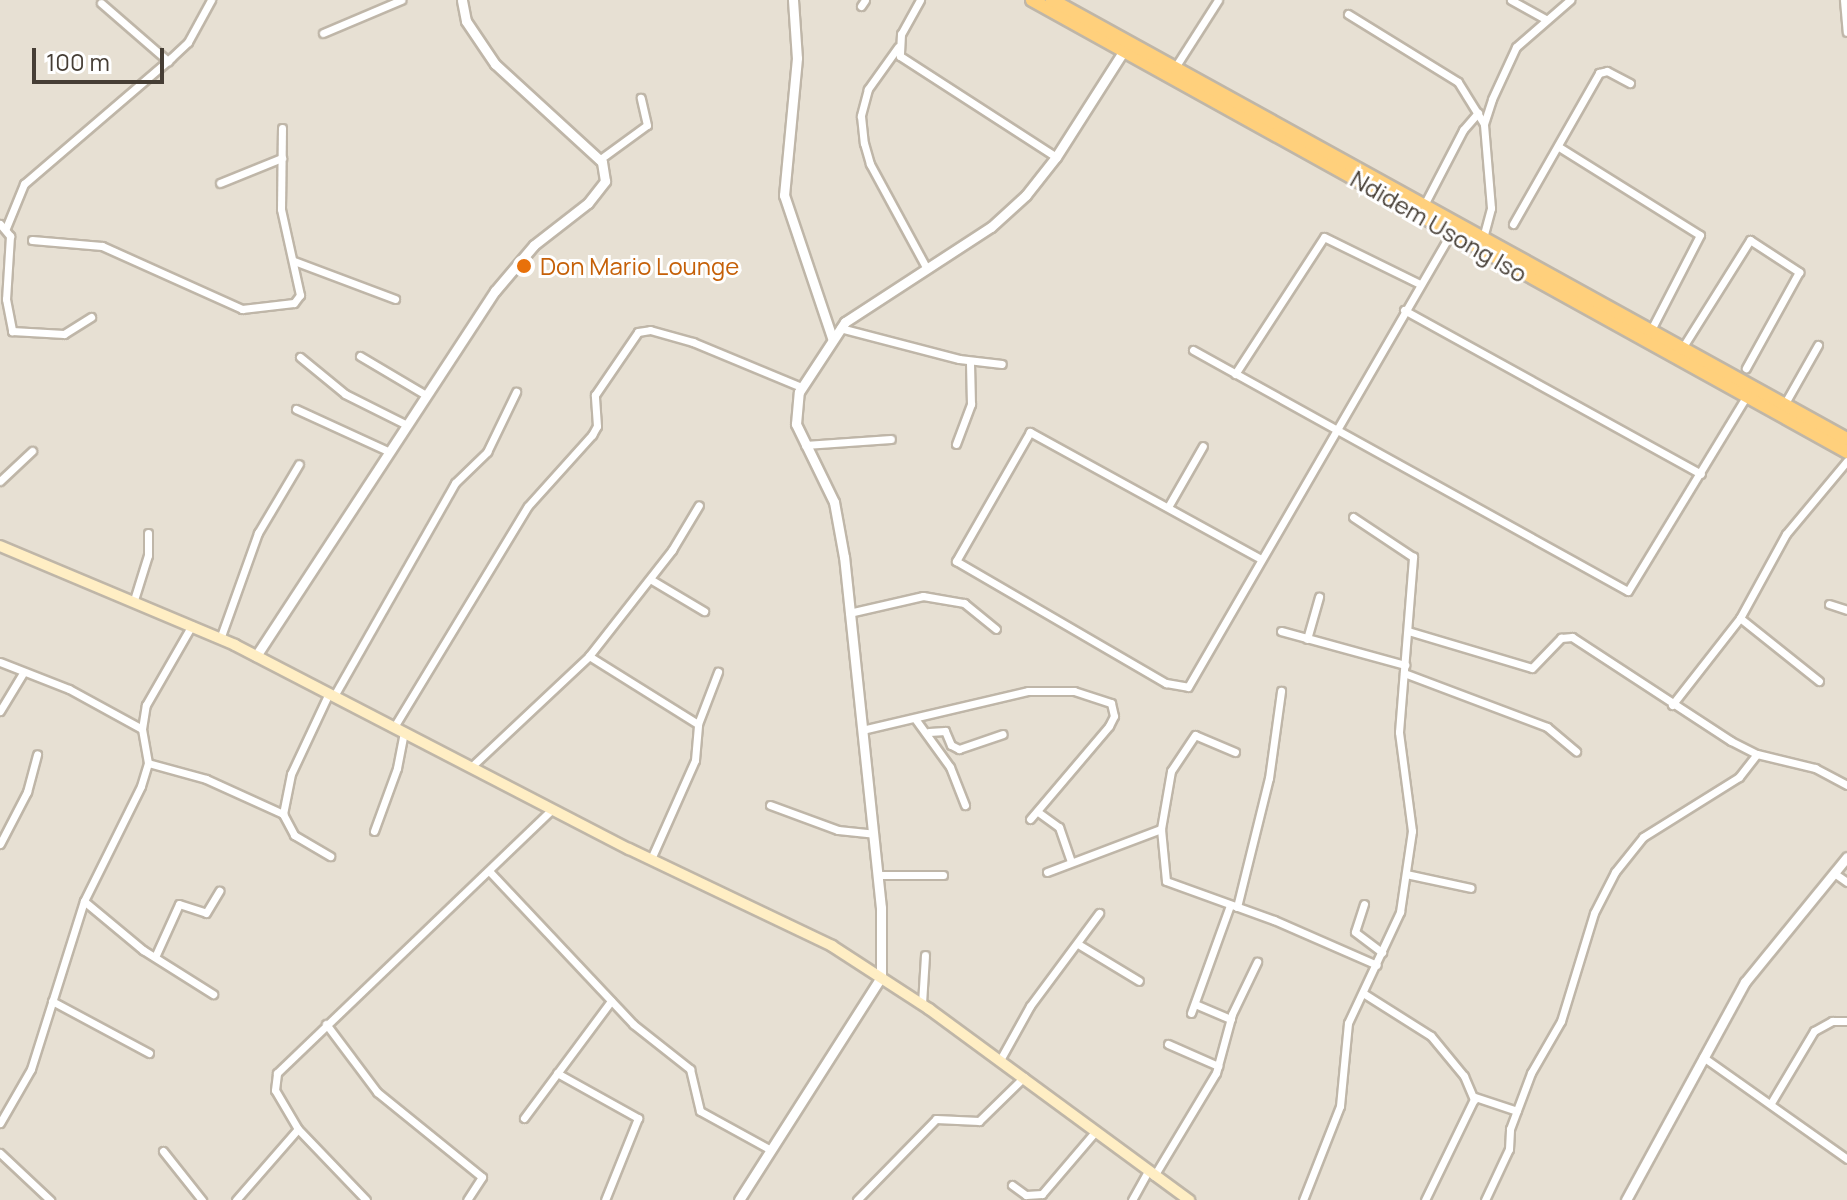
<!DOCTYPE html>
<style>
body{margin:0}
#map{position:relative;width:1847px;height:1200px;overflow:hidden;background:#f3eee6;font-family:Manrope,sans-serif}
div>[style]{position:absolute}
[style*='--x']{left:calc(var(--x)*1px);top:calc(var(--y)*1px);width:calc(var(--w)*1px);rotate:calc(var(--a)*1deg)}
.residential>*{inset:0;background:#e7e0d3}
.roads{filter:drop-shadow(2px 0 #bfb6a8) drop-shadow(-2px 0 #bfb6a8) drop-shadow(0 2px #bfb6a8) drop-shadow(0 -2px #bfb6a8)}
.minor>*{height:7px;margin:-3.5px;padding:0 3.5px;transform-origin:3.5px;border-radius:3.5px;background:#fff}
.tertiary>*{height:9px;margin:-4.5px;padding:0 4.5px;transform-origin:4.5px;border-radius:4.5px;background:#fff}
.secondary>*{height:10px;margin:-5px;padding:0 5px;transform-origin:5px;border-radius:5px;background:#ffeec4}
.trunk>*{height:12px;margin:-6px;padding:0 6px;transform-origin:6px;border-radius:6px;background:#ffd07c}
.dots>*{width:22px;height:22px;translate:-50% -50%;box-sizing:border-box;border:4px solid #fff;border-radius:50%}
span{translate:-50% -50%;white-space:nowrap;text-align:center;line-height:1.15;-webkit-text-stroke:6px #fff;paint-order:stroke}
.street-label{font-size:24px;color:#463e35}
.food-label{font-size:24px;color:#c56008}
.left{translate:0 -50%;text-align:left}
.scale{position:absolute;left:32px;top:48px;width:132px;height:36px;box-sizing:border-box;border:4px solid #463e35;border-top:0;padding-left:10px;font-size:24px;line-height:28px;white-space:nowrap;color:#463e35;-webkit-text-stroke:6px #fff;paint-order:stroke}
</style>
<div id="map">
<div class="residential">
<div style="clip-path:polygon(0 0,1847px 0,1847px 1200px,0 1200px)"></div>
</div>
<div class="roads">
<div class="minor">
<div style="--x:920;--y:0;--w:39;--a:119"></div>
<div style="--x:901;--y:34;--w:22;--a:93"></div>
<div style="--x:900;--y:56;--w:186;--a:32.9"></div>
<div style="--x:1511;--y:0;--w:39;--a:29"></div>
<div style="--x:1844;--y:0;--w:32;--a:85"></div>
<div style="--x:101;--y:3;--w:89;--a:40.9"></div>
<div style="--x:861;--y:6;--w:7;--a:-56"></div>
<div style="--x:1348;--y:14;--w:129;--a:31.7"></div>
<div style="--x:1458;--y:82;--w:49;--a:58.2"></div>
<div style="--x:323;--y:33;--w:85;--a:-22.9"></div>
<div style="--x:898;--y:47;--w:52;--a:125.5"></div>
<div style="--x:868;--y:89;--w:28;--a:105"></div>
<div style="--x:861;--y:116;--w:27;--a:84"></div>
<div style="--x:864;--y:143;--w:22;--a:74"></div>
<div style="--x:870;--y:164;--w:117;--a:61.5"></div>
<div style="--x:1176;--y:66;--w:78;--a:-57.5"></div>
<div style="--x:1559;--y:147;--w:166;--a:32"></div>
<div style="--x:1700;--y:235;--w:109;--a:117.3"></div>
<div style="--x:599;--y:160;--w:59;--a:-36.1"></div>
<div style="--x:647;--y:125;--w:28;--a:-103"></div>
<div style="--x:220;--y:183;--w:67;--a:-22"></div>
<div style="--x:1424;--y:205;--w:85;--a:-62.5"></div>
<div style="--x:1463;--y:130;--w:23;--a:-49"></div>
<div style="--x:0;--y:224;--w:16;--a:50"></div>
<div style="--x:10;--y:236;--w:63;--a:93.6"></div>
<div style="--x:6;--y:299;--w:33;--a:79"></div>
<div style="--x:12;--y:331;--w:52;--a:3.3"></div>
<div style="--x:64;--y:334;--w:32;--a:-32"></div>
<div style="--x:1513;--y:224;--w:174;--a:-60.3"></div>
<div style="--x:1599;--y:73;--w:8;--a:-14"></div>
<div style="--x:1607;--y:71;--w:26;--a:28"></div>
<div style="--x:6;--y:228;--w:48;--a:-67.8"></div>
<div style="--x:24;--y:184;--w:194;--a:-40.6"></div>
<div style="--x:171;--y:58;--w:23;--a:-43"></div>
<div style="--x:188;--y:42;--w:48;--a:-61.3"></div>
<div style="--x:1483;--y:238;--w:31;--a:-75"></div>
<div style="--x:1491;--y:208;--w:84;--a:-94.8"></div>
<div style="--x:1484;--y:124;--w:26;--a:-72"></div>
<div style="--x:1492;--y:99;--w:57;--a:-65.2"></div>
<div style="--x:1516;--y:47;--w:72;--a:-41"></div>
<div style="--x:32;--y:240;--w:70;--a:4.9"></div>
<div style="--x:102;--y:246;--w:154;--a:24.2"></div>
<div style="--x:242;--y:309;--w:52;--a:-6.6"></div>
<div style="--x:294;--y:303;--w:10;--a:-53"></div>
<div style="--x:300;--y:295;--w:88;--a:-102.5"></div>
<div style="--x:281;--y:209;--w:81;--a:-89.3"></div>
<div style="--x:294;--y:261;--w:108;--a:20.6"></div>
<div style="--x:1404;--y:310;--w:339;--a:28.9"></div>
<div style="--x:840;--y:328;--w:123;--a:14.6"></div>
<div style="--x:959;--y:359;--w:43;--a:6.6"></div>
<div style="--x:1193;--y:350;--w:497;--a:29"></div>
<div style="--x:1628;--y:591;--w:227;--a:-58.7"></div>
<div style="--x:1681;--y:350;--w:130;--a:-57.9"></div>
<div style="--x:1750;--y:240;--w:59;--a:33.1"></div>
<div style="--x:1799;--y:272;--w:110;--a:118.9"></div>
<div style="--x:360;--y:356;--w:77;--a:30.6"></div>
<div style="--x:300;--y:357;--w:58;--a:39.4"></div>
<div style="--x:345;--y:394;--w:69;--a:26.6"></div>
<div style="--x:1235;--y:374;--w:163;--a:-57"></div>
<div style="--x:1324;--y:237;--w:107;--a:26.1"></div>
<div style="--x:1784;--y:405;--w:69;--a:-60.5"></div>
<div style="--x:296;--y:409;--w:103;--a:24.6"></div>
<div style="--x:956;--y:444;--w:43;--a:-69.4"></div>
<div style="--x:971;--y:404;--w:42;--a:-91.4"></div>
<div style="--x:805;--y:445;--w:86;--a:-4"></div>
<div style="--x:0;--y:481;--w:44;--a:-43.2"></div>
<div style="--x:1168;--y:507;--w:70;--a:-60.2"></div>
<div style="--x:1261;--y:559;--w:264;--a:-151.2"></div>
<div style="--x:1030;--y:432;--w:149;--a:119.8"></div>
<div style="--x:956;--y:561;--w:243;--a:30.2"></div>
<div style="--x:1166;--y:683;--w:22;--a:10"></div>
<div style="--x:1188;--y:687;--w:525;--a:-59.92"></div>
<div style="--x:650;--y:579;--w:63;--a:30.7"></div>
<div style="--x:134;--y:600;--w:47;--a:-72.7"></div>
<div style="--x:148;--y:555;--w:22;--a:-90"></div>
<div style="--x:1829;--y:604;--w:19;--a:18"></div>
<div style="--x:849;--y:613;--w:76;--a:-12.9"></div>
<div style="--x:923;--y:596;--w:42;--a:9.7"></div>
<div style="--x:964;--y:603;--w:41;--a:39.1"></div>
<div style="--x:1740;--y:618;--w:101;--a:38.6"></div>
<div style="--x:1281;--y:631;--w:129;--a:15.3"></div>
<div style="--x:1408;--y:631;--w:129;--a:16.6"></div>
<div style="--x:1532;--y:668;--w:42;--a:-46"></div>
<div style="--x:1561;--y:638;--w:11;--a:-5"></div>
<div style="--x:1572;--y:637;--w:190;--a:33.2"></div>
<div style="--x:1731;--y:741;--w:29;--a:27"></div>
<div style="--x:1757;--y:754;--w:60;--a:13.6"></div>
<div style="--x:1815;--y:768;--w:36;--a:28"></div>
<div style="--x:220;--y:639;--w:113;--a:-70.3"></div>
<div style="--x:258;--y:533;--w:80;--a:-59.3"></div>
<div style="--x:1307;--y:639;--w:44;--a:-74.1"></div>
<div style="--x:589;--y:656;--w:128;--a:32"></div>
<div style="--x:0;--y:662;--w:74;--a:21.4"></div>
<div style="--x:69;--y:689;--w:83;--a:28.7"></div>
<div style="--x:1404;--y:673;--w:153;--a:20.7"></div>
<div style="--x:1547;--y:727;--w:38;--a:40"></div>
<div style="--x:329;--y:693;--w:89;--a:115.1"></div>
<div style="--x:291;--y:774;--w:41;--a:101.3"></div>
<div style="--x:283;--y:814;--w:24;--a:62"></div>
<div style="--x:294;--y:835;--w:42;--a:30.3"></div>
<div style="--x:334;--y:696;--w:245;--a:-60.4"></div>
<div style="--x:455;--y:483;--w:45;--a:-44.1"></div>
<div style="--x:487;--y:452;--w:67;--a:-64.2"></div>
<div style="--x:1672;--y:705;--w:110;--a:-52"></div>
<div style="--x:1740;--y:618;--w:96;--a:-61.3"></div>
<div style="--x:1786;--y:534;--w:95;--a:-50.1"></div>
<div style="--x:0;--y:711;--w:44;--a:-58.8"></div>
<div style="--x:916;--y:720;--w:58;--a:54.1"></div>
<div style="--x:950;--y:767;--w:41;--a:68.5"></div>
<div style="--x:394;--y:727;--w:258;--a:-58.8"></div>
<div style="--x:528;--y:506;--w:96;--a:-48"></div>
<div style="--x:592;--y:435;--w:10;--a:-61"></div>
<div style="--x:597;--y:426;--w:31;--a:-94"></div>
<div style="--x:595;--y:395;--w:76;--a:-55.7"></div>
<div style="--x:638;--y:332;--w:12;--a:-9"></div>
<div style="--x:650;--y:330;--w:45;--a:15.6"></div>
<div style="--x:693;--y:342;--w:117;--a:22.6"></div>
<div style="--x:862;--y:730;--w:171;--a:-13.2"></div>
<div style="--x:1028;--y:691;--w:46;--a:0"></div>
<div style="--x:1074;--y:691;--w:39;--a:18"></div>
<div style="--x:1111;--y:703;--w:13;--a:77"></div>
<div style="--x:1114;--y:716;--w:11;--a:117"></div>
<div style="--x:1109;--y:726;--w:122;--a:130.3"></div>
<div style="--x:929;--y:732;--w:16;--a:-4"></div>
<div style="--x:945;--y:731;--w:15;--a:67"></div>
<div style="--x:951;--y:745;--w:9;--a:27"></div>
<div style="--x:959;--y:749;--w:46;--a:-18.8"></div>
<div style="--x:1235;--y:752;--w:43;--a:-157"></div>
<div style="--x:1195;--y:735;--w:43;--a:123.7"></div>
<div style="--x:1171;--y:771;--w:59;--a:99.8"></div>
<div style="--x:1161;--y:829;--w:52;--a:84.5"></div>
<div style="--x:1166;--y:881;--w:115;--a:19.9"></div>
<div style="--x:1274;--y:920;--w:112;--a:23.6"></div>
<div style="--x:148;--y:763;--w:60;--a:15.4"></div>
<div style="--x:206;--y:779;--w:85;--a:24.4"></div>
<div style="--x:471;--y:767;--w:162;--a:-43.2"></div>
<div style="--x:589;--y:656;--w:135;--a:-51.9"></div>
<div style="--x:672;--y:550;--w:52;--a:-59"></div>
<div style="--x:770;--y:805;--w:72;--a:20.2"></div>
<div style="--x:838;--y:830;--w:36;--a:6"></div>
<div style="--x:1038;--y:812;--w:26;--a:36"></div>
<div style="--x:1059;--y:827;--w:37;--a:71"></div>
<div style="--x:374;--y:831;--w:67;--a:-69.9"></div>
<div style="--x:397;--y:768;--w:37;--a:-79"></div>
<div style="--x:0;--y:844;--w:59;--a:-62.6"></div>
<div style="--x:27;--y:792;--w:39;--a:-75"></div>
<div style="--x:651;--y:859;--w:108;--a:-66"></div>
<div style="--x:695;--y:760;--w:36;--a:-85"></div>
<div style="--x:698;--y:724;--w:56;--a:-69"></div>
<div style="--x:489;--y:871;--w:210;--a:46.7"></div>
<div style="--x:633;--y:1024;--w:73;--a:38.3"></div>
<div style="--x:690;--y:1069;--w:43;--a:76.6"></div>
<div style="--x:700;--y:1111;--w:81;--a:28.8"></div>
<div style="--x:1047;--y:872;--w:122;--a:-20.7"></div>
<div style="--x:1834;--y:873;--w:16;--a:35"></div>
<div style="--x:1406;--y:874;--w:66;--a:12.2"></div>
<div style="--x:878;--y:875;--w:65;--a:0"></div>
<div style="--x:84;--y:901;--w:77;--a:39.7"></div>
<div style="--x:143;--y:950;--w:83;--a:32.2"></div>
<div style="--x:1364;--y:904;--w:29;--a:108"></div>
<div style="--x:1355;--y:932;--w:34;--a:37"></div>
<div style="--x:1237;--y:907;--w:133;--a:-76.1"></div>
<div style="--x:1269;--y:778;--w:88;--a:-82.1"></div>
<div style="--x:1078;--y:944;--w:71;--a:31.2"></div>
<div style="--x:155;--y:957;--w:58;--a:-65.6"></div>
<div style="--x:179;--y:904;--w:28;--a:18"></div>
<div style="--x:206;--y:913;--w:26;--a:-59"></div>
<div style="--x:1363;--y:993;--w:80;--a:32.3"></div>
<div style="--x:1431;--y:1036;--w:52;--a:50.5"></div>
<div style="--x:1464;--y:1076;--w:26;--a:67"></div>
<div style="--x:52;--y:1001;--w:110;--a:28.2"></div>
<div style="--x:922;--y:1004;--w:49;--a:-86.5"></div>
<div style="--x:1195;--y:1004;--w:39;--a:23"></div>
<div style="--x:1191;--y:1013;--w:115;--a:-70.1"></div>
<div style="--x:326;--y:1024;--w:85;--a:53.1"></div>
<div style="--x:377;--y:1092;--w:135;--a:39"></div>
<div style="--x:482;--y:1177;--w:27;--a:123"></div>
<div style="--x:1168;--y:1044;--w:55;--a:23.7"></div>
<div style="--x:1703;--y:1057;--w:176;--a:35.3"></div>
<div style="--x:1000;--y:1060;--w:62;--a:-60.9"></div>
<div style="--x:1030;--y:1006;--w:116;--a:-53.4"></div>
<div style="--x:557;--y:1073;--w:93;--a:29.1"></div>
<div style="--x:638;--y:1118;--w:88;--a:111.9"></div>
<div style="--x:1771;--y:1103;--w:84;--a:-59.2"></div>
<div style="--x:1814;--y:1031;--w:21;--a:-29"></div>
<div style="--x:1832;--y:1021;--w:15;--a:0"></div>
<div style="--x:524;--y:1118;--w:146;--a:-53.4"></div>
<div style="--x:0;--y:1123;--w:62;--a:-60.1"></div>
<div style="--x:31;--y:1069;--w:176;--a:-72.5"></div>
<div style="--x:84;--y:901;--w:128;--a:-63.6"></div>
<div style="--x:141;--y:786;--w:24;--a:-73"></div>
<div style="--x:148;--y:763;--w:35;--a:-100"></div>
<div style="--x:142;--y:729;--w:24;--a:-81"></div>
<div style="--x:146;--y:705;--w:92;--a:-60.1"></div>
<div style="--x:298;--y:1129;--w:98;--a:46.2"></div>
<div style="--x:163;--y:1151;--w:63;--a:51.5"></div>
<div style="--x:0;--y:1153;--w:69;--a:43.2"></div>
<div style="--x:1154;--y:1176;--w:120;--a:-59"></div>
<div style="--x:1216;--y:1073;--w:61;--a:-74.8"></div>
<div style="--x:1232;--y:1014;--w:58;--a:-64.3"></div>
<div style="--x:1012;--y:1185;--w:17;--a:36"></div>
<div style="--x:1026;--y:1195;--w:16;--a:-4"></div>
<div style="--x:1042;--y:1194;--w:82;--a:-49.5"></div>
<div style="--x:236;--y:1200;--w:94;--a:-48.9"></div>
<div style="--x:298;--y:1129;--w:45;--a:-120.5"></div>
<div style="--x:275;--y:1090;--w:17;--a:-83"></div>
<div style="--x:277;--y:1073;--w:381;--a:-43.8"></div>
<div style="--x:857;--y:1200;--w:113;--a:-45.7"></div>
<div style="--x:936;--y:1119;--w:43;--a:2.7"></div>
<div style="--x:979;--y:1121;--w:63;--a:-44.4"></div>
<div style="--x:1132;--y:1200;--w:33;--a:-61"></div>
<div style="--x:1303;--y:1200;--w:101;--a:-68.5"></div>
<div style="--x:1340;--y:1106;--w:83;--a:-84.5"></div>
<div style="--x:1348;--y:1023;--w:123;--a:-64.9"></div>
<div style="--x:1400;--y:912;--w:82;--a:-81.6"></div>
<div style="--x:1412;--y:831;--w:100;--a:-97.5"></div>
<div style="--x:1399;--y:732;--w:176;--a:-85.4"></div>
<div style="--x:1413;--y:557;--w:72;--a:-146.3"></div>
<div style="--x:1425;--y:1200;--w:114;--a:-64.1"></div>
<div style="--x:1475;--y:1097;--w:44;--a:18.4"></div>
<div style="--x:1485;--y:1200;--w:56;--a:-64.8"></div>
<div style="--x:1509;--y:1149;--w:20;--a:-87"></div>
<div style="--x:1510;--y:1129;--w:60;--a:-69.4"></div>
<div style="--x:1531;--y:1073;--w:60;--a:-60"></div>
<div style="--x:1561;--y:1021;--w:113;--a:-73"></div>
<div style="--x:1594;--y:913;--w:46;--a:-62.9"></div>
<div style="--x:1615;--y:872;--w:45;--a:-51.3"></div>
<div style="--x:1643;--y:837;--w:113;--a:-32"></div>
<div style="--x:1739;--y:777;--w:29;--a:-52"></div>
</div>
<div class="tertiary">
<div style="--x:793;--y:0;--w:58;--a:86.1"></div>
<div style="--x:797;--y:58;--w:138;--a:95.4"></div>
<div style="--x:784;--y:195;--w:151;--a:71.4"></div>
<div style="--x:256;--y:656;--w:436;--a:-56.8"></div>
<div style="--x:495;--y:291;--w:60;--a:-49.7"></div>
<div style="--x:534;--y:245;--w:68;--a:-37.9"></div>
<div style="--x:588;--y:203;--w:28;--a:-52"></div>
<div style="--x:605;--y:181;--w:19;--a:-99"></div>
<div style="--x:602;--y:162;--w:145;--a:-137.5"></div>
<div style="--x:495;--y:64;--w:52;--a:-124"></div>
<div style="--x:466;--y:21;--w:21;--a:-101"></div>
<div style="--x:739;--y:1200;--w:264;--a:-57.5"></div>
<div style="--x:881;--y:977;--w:69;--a:-90"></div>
<div style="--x:881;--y:908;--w:353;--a:-96"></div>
<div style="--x:844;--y:557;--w:56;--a:-100.3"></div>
<div style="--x:834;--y:502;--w:87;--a:-116"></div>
<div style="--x:796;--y:424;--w:32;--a:-85"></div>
<div style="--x:799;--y:392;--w:84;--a:-56.7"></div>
<div style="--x:845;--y:322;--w:174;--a:-33.1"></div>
<div style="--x:991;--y:227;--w:47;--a:-42.4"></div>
<div style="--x:1026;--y:195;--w:48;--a:-51.7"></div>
<div style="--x:1056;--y:157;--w:130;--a:-57.5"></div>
<div style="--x:1626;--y:1200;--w:248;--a:-61.4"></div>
<div style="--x:1745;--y:982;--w:161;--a:-50.8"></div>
</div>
<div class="secondary">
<div style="--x:0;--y:546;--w:255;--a:22.8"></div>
<div style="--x:235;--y:645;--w:444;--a:27.4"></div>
<div style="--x:629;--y:849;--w:225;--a:25.5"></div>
<div style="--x:832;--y:946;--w:116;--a:33"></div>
<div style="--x:929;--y:1009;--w:323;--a:36.3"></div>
</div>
<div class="trunk">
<div style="--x:1032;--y:0;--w:932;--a:29.01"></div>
<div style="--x:1052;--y:0;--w:908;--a:28.91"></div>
</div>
</div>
<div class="dots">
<div style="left:524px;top:266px;background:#e8710a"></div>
</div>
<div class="street-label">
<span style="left:1439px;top:226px;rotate:30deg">Ndidem Usong Iso</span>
</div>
<div class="food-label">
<span class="left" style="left:540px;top:266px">Don Mario Lounge</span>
</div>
<div class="scale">100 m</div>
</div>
